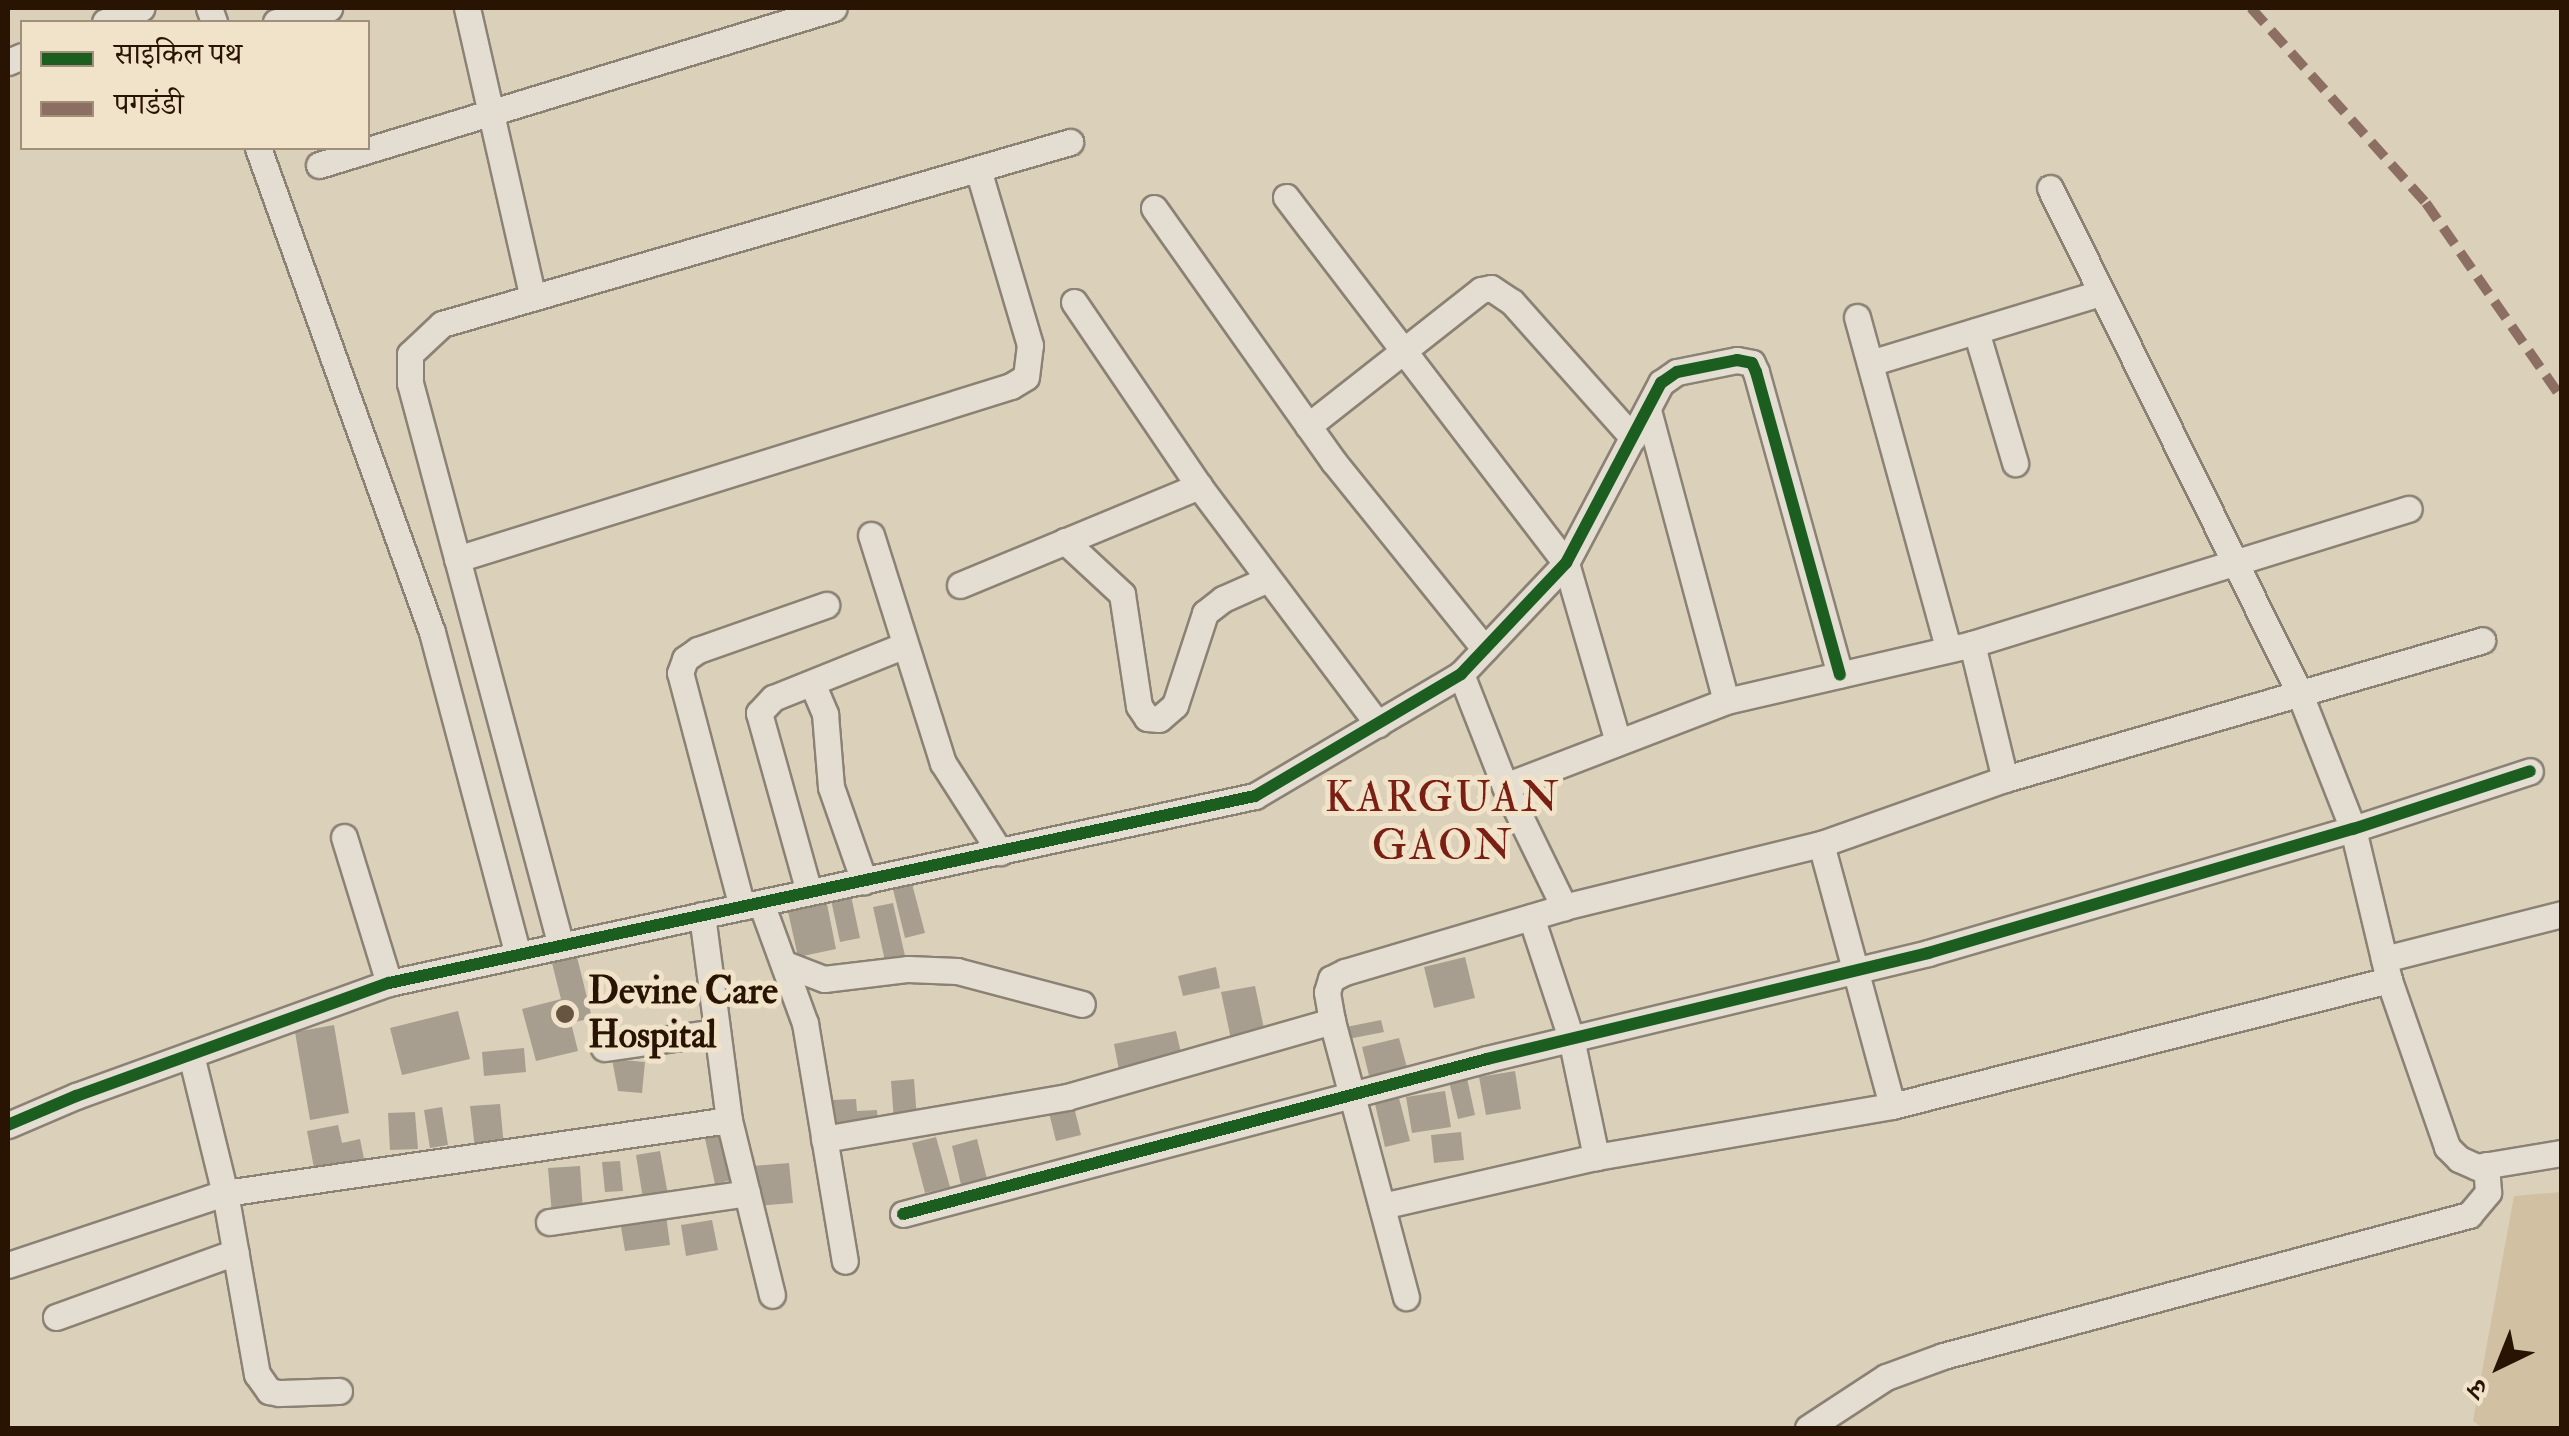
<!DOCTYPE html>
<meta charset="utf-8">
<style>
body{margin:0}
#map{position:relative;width:2569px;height:1436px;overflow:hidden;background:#dbd0ba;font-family:"IM FELL Double Pica","Noto Serif Devanagari",serif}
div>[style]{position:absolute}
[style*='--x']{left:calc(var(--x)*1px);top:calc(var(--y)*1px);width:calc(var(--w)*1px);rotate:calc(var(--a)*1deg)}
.green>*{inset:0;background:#d1c0a2}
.building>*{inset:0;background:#a79e8f}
.roads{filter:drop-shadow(2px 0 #8b8274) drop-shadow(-2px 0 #8b8274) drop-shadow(0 2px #8b8274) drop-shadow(0 -2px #8b8274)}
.minor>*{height:25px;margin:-12.5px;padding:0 12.5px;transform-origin:12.5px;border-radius:12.5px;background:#e3ddd2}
.quiet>*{height:10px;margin-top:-5px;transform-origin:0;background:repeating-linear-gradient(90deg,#8d6e63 0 20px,transparent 0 30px)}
.cycleway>*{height:12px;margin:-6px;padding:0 6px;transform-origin:6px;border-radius:6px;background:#1b5e20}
.dots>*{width:28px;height:28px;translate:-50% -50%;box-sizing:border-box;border:5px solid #f1e3c9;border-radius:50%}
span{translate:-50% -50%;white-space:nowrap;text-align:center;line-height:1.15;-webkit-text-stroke:10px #f1e3c9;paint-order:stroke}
.poi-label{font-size:38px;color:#291302;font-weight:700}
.left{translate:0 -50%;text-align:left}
.quarter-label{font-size:42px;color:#7a1f14;letter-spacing:2.5px}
.frame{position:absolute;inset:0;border:10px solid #291302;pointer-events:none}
.legend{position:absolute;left:20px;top:20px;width:350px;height:130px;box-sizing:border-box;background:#f1e3c9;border:2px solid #a19079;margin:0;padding:12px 18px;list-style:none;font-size:30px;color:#291302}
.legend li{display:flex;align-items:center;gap:20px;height:50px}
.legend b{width:50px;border:2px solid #a19079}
.north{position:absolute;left:2449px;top:1316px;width:100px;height:100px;-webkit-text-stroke:8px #f1e3c9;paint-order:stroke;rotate:223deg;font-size:28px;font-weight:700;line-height:40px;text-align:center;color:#291302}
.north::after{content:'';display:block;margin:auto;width:35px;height:45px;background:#291302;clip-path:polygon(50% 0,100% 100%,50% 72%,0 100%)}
</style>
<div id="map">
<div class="green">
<div style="clip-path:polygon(2561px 1192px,2561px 1428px,2483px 1428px,2473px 1421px,2514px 1196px)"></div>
</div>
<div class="building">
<div style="clip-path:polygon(911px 880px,925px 933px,905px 938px,892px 885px)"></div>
<div style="clip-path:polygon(850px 891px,860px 938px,840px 942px,830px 895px)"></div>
<div style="clip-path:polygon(826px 899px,836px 949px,798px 957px,787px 907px)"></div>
<div style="clip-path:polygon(893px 903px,905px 956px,885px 961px,873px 907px)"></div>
<div style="clip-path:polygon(577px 957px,592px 1018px,571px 1023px,578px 1051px,536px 1061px,522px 1009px,561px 999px,552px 963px)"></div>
<div style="clip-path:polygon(1465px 957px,1475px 998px,1434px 1008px,1424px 967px)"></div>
<div style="clip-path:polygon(1216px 967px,1220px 988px,1183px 996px,1178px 976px)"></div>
<div style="clip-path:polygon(1255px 986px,1266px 1038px,1232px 1044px,1221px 992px)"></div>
<div style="clip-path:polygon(458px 1011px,470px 1059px,402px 1075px,390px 1028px)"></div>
<div style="clip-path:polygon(1381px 1020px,1384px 1032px,1348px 1039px,1346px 1027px)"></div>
<div style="clip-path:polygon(334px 1025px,349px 1113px,310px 1120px,295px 1032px)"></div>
<div style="clip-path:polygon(1176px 1031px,1182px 1057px,1119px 1070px,1114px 1044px)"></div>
<div style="clip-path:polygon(1399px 1038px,1409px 1075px,1371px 1084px,1362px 1047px)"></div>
<div style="clip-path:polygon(524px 1048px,526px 1072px,484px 1076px,482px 1052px)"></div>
<div style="clip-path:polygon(612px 1059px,645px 1062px,642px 1093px,618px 1091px)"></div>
<div style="clip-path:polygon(1515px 1071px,1521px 1109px,1486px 1115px,1479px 1077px)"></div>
<div style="clip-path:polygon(1467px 1078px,1475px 1115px,1458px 1119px,1449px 1081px)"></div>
<div style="clip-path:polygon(914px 1079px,917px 1119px,894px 1121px,891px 1081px)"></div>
<div style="clip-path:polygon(1445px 1091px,1451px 1127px,1412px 1133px,1406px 1097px)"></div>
<div style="clip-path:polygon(1399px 1098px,1410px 1141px,1385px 1147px,1375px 1104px)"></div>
<div style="clip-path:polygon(856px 1099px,857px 1111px,877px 1110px,878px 1126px,834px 1129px,832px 1100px)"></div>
<div style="clip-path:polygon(1073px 1103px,1081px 1135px,1056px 1141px,1048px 1109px)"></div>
<div style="clip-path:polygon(500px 1104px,504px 1147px,475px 1149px,470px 1106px)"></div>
<div style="clip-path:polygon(442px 1107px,448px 1145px,430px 1148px,424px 1110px)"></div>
<div style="clip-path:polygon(415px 1112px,418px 1149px,390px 1150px,388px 1113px)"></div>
<div style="clip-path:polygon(338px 1125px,342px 1143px,360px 1139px,364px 1159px,314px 1168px,307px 1131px)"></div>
<div style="clip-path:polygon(724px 1130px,735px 1179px,715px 1184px,704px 1134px)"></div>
<div style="clip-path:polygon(1461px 1132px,1464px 1160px,1434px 1163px,1431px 1135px)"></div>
<div style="clip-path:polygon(936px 1137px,950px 1187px,925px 1193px,912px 1143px)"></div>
<div style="clip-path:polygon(977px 1139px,988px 1183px,962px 1189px,952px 1146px)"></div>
<div style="clip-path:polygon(660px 1151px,668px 1195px,643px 1199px,636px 1155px)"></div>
<div style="clip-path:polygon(620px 1161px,623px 1191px,605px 1192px,602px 1162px)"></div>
<div style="clip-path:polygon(789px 1163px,793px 1203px,756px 1206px,753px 1166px)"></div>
<div style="clip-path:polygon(580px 1166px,583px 1212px,552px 1215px,548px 1168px)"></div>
<div style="clip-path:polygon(666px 1215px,670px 1245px,625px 1251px,620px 1221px)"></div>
<div style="clip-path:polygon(712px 1220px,718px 1250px,686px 1256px,681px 1225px)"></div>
</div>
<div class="roads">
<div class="minor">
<div style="--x:209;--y:8;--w:15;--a:70"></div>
<div style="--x:467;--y:8;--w:297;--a:77.2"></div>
<div style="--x:105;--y:22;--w:39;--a:-21"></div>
<div style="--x:276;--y:22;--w:55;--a:-14.8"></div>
<div style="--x:8;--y:62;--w:15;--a:-23"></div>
<div style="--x:258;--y:148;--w:514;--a:70.23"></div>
<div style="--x:432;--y:632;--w:334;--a:75.1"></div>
<div style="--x:319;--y:165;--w:538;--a:-16.95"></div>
<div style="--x:2050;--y:188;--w:562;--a:63.71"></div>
<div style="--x:2299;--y:692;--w:147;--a:68.5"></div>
<div style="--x:2353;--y:829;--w:155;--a:76.6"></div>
<div style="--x:2389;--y:980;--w:177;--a:70.8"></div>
<div style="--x:2447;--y:1147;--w:17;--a:45"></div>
<div style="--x:2459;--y:1159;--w:20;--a:24"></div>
<div style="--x:2477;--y:1167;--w:86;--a:-9.4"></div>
<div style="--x:1286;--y:197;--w:461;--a:52.6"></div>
<div style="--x:1566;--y:563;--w:186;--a:73.8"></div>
<div style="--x:1154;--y:208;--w:311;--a:54.7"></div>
<div style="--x:1334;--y:462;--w:240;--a:51.1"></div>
<div style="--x:1074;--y:302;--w:222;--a:55.8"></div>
<div style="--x:1857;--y:317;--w:343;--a:74.6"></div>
<div style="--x:1976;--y:331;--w:138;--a:73.5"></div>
<div style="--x:1870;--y:363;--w:241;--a:-16.9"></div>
<div style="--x:1648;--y:410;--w:301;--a:75"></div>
<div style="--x:1308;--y:426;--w:220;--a:-38.2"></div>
<div style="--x:1481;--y:290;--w:10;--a:-11"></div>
<div style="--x:1491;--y:288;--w:25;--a:34"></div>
<div style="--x:1512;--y:302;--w:182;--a:48.3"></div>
<div style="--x:871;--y:535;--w:239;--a:72.5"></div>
<div style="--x:943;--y:763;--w:106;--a:57.4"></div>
<div style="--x:1065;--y:541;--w:78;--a:42.9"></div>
<div style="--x:1122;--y:594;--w:113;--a:81.4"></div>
<div style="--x:1139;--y:706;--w:14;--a:56"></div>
<div style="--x:1147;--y:718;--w:12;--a:5"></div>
<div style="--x:1159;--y:719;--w:21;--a:-41"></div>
<div style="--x:1175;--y:705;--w:97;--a:-71.9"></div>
<div style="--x:1205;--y:613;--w:23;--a:-38"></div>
<div style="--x:1223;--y:599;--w:49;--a:-24"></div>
<div style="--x:457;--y:559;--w:580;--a:-17.34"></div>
<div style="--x:1011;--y:386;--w:17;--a:-31"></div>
<div style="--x:1026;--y:377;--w:32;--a:-83"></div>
<div style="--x:1030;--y:345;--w:183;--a:-106.5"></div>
<div style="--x:960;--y:585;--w:259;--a:-22.5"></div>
<div style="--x:1199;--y:486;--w:298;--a:53.1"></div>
<div style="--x:1972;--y:644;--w:139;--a:76.3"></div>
<div style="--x:1461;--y:674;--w:120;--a:68.6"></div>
<div style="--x:1505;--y:786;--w:135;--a:64"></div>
<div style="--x:1564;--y:907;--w:265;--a:-13.8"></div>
<div style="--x:1821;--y:844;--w:195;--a:-19.5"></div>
<div style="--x:2005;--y:779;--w:497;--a:-16.2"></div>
<div style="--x:812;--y:683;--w:34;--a:67"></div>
<div style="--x:825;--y:714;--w:73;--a:85.3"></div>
<div style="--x:831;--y:787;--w:100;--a:70.7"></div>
<div style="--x:1505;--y:786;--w:237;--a:-21"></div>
<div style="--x:1726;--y:701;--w:253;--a:-13"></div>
<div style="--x:1972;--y:644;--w:457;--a:-17.2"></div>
<div style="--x:344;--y:837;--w:153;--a:72.9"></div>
<div style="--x:1821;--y:844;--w:271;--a:74.8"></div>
<div style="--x:809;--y:892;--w:186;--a:-105.6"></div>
<div style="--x:759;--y:713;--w:21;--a:-47"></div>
<div style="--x:773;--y:698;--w:142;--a:-21.9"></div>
<div style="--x:761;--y:903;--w:128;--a:69.9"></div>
<div style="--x:805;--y:1023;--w:241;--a:80.5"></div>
<div style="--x:742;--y:907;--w:242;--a:-104.8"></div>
<div style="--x:680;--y:673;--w:15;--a:-70"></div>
<div style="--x:685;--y:659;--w:16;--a:-35"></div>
<div style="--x:698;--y:650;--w:136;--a:-19.4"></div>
<div style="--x:702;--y:915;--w:207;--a:82.5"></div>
<div style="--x:729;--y:1120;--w:180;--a:76.2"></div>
<div style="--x:1531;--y:917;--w:127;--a:71.7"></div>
<div style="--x:1571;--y:1038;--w:122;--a:78.1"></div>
<div style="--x:561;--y:946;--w:583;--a:-105.01"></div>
<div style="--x:410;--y:383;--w:29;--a:-90"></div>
<div style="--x:410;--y:354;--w:44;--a:-43.2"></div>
<div style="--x:442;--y:324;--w:654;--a:-16.16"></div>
<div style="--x:2384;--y:959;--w:184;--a:-14.2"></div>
<div style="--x:785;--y:964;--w:42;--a:21"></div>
<div style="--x:824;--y:979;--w:85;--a:-6.8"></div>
<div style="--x:908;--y:969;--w:49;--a:2.3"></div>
<div style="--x:957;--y:971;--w:129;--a:14.8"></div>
<div style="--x:1332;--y:1021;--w:286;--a:75"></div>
<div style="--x:604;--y:1048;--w:114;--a:-8.1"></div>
<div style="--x:191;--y:1055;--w:142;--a:76.2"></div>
<div style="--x:225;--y:1193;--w:184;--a:80"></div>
<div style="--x:257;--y:1374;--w:21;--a:55"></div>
<div style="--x:269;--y:1391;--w:10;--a:11"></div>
<div style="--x:279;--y:1393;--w:60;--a:-1.9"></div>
<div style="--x:8;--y:1125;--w:74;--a:-23.1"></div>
<div style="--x:76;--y:1096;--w:333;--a:-19.9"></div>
<div style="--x:389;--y:983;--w:886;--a:-12.19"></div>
<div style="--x:1255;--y:796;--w:239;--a:-30.6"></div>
<div style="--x:1461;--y:674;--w:153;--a:-46.6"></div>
<div style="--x:1566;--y:563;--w:204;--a:-62.2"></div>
<div style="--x:1661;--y:383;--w:19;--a:-35"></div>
<div style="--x:1677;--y:372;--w:61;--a:-11.3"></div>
<div style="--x:1737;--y:360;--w:15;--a:11"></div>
<div style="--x:1752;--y:363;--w:10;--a:66"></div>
<div style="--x:1756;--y:372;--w:314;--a:74.5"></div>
<div style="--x:824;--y:1139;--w:247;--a:-9.8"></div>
<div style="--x:1067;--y:1097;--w:276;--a:-16"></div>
<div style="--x:1332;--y:1021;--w:29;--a:-100"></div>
<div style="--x:1327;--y:992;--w:14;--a:-73"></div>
<div style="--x:1331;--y:979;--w:16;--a:-27"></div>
<div style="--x:1345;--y:972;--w:228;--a:-16.5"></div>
<div style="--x:1382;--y:1206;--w:220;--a:-12.9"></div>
<div style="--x:1596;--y:1157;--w:300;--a:-9.8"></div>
<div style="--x:1892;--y:1106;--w:513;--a:-14.23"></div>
<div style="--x:903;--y:1214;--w:604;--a:-14.86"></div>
<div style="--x:1487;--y:1059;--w:454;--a:-13.5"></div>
<div style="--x:1928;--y:953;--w:443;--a:-16.3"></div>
<div style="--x:2353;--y:829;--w:186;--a:-18.1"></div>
<div style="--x:549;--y:1222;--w:200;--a:-8.3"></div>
<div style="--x:8;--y:1265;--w:229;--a:-18.4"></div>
<div style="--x:225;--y:1193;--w:509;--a:-8.24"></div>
<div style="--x:56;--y:1317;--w:191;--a:-19.9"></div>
<div style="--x:1808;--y:1428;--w:93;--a:-33.2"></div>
<div style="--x:1886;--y:1377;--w:61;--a:-20.2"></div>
<div style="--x:1943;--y:1356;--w:545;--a:-15.01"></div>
<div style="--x:2469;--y:1215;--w:30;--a:-50"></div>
<div style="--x:2488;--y:1192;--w:27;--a:-94"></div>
</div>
</div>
<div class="quiet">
<div style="--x:2251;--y:8;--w:262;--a:48.1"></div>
<div style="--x:2426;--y:203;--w:239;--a:55.2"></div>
</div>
<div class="cycleway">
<div style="--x:8;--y:1125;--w:74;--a:-23.1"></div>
<div style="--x:76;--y:1096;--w:333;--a:-19.9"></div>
<div style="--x:389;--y:983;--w:886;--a:-12.19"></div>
<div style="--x:1255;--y:796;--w:239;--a:-30.6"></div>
<div style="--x:1461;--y:674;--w:153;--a:-46.6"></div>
<div style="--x:1566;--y:563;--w:204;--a:-62.2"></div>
<div style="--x:1661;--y:383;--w:19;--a:-35"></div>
<div style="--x:1677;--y:372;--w:61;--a:-11.3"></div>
<div style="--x:1737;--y:360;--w:15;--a:11"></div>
<div style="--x:1752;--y:363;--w:10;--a:66"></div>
<div style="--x:1756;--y:372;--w:314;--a:74.5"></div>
<div style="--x:903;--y:1214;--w:604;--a:-14.86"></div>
<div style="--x:1487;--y:1059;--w:454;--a:-13.5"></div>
<div style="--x:1928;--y:953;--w:443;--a:-16.3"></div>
<div style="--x:2353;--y:829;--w:186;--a:-18.1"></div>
</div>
<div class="dots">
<div style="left:565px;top:1014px;background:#675542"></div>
</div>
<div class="poi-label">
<span class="left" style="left:588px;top:1014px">Devine Care<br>Hospital</span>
</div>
<div class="quarter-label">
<span style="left:1443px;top:822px">KARGUAN<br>GAON</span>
</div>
<div class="frame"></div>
<ul class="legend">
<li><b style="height:12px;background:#1b5e20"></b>साइकिल पथ</li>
<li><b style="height:12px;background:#8d6e63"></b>पगडंडी</li>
</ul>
<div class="north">उ</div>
</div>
